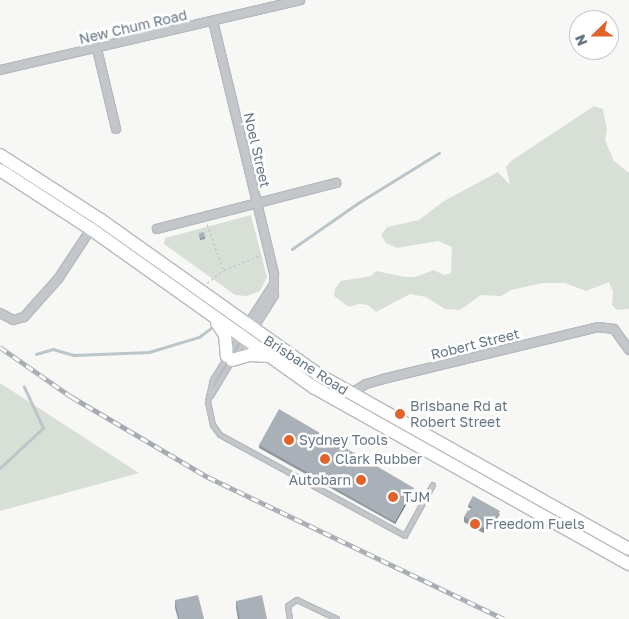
<!DOCTYPE html>
<style>
body{margin:0}
#map{position:relative;width:629px;height:619px;overflow:hidden;background:#f7f8f5;font-family:"Golos Text",sans-serif}
div>[style]{position:absolute}
[style*='--x']{left:calc(var(--x)*1px);top:calc(var(--y)*1px);width:calc(var(--w)*1px);rotate:calc(var(--a)*1deg)}
.green>*{inset:0;background:#d8dfd6}
.stream>*{height:2.5px;margin:-1.25px;padding:0 1.25px;transform-origin:1.25px;border-radius:1.25px;background:#bbc5ca}
.path>*{height:1px;margin-top:-0.5px;transform-origin:0;background:repeating-linear-gradient(90deg,#bdbfc1 0 2.5px,transparent 0 5px)}
.roads{filter:drop-shadow(1px 0 #b6babe) drop-shadow(-1px 0 #b6babe) drop-shadow(0 1px #b6babe) drop-shadow(0 -1px #b6babe)}
.service>*{height:4px;margin:-2px;padding:0 2px;transform-origin:2px;border-radius:2px;background:#c3c7ca}
.minor>*{height:8px;margin:-4px;padding:0 4px;transform-origin:4px;border-radius:4px;background:#c3c7ca}
.primary>*{height:12px;margin:-6px;padding:0 6px;transform-origin:6px;border-radius:6px;background:#fff}
.rail>*{height:4.5px;margin-top:-2.25px;transform-origin:0;background:repeating-linear-gradient(90deg,#fff 0 8px,#a6abb1 0 16px);box-sizing:border-box;border-block:1px solid #a6abb1}
.wall>*{inset:0;background:#91979d}
.shaded-wall>*{inset:0;background:#767b80}
.building>*{inset:0;background:#a9b0b7}
.dots>*{width:14px;height:14px;translate:-50% -50%;box-sizing:border-box;border:2px solid #fff;border-radius:50%}
span{translate:-50% -50%;white-space:nowrap;text-align:center;line-height:1.15;-webkit-text-stroke:5px #fff;paint-order:stroke}
.street-label{font-size:14px;color:#677685}
.poi-label{font-size:14px;color:#677685}
.left{translate:0 -50%;text-align:left}
.right{translate:-100% -50%;text-align:right}
.north{position:absolute;left:569px;top:10px;width:50px;height:50px;box-sizing:border-box;background:#fff;border:1px solid #c2c8ce;border-radius:50%;rotate:248deg;font-size:14px;font-weight:700;line-height:20px;text-align:center;color:#677685}
.north::after{content:'';display:block;margin:auto;width:18px;height:22px;background:#e1622b;clip-path:polygon(50% 0,100% 100%,50% 72%,0 100%)}
</style>
<div id="map">
<div class="green">
<div style="clip-path:polygon(594px 106px,603px 109px,607px 130px,605px 140px,614px 161px,629px 173px,629px 309px,617px 310px,612px 305px,613px 292px,609px 282px,586px 291px,565px 283px,543px 283px,511px 290px,501px 296px,481px 295px,460px 310px,445px 309px,426px 297px,410px 294px,376px 312px,368px 305px,359px 304px,349px 307px,334px 296px,335px 289px,341px 281px,371px 276px,376px 271px,405px 277px,415px 277px,434px 270px,444px 275px,451px 273px,452px 247px,438px 241px,397px 248px,386px 243px,381px 235px,387px 227px,419px 220px,444px 201px,498px 172px,510px 185px,506px 167px,511px 161px)"></div>
<div style="clip-path:polygon(251px 215px,267px 277px,260px 291px,247px 296px,235px 295px,164px 244px,165px 238px)"></div>
<div style="clip-path:polygon(0 383px,139px 473px,0 511px)"></div>
</div>
<div class="stream">
<div style="--x:292;--y:249;--w:80;--a:-34.9"></div>
<div style="--x:358;--y:203;--w:95;--a:-31.7"></div>
<div style="--x:36;--y:354;--w:18;--a:-16"></div>
<div style="--x:53;--y:349;--w:22;--a:16"></div>
<div style="--x:74;--y:355;--w:75;--a:-2.3"></div>
<div style="--x:149;--y:352;--w:52;--a:-16.7"></div>
<div style="--x:199;--y:337;--w:15;--a:-37"></div>
<div style="--x:0;--y:468;--w:59;--a:-42.9"></div>
<div style="--x:43;--y:428;--w:45;--a:-114.9"></div>
</div>
<div class="path">
<div style="--x:207;--y:224;--w:48;--a:70.4"></div>
<div style="--x:207;--y:283;--w:21;--a:-37"></div>
<div style="--x:224;--y:270;--w:40;--a:-22"></div>
</div>
<div class="roads">
<div class="service">
<div style="--x:231;--y:351;--w:15;--a:-58"></div>
<div style="--x:236;--y:355;--w:17;--a:-59"></div>
<div style="--x:226;--y:359;--w:25;--a:122"></div>
<div style="--x:213;--y:380;--w:23;--a:103"></div>
<div style="--x:208;--y:402;--w:24;--a:78"></div>
<div style="--x:213;--y:425;--w:12;--a:55"></div>
<div style="--x:220;--y:435;--w:211;--a:28.6"></div>
<div style="--x:405;--y:536;--w:58;--a:-61.2"></div>
<div style="--x:211;--y:396;--w:41;--a:-59"></div>
<div style="--x:290;--y:619;--w:13;--a:-99"></div>
<div style="--x:288;--y:606;--w:11;--a:-34"></div>
<div style="--x:297;--y:600;--w:44;--a:25.4"></div>
</div>
<div class="minor">
<div style="--x:213;--y:21;--w:260;--a:76.4"></div>
<div style="--x:274;--y:274;--w:21;--a:90"></div>
<div style="--x:274;--y:295;--w:41;--a:122.2"></div>
<div style="--x:97;--y:49;--w:82;--a:76.6"></div>
<div style="--x:0;--y:70;--w:308;--a:-13.1"></div>
<div style="--x:157;--y:229;--w:185;--a:-14.4"></div>
<div style="--x:0;--y:313;--w:15;--a:28"></div>
<div style="--x:13;--y:320;--w:11;--a:-15"></div>
<div style="--x:24;--y:317;--w:51;--a:-48.2"></div>
<div style="--x:58;--y:279;--w:60;--a:-56.6"></div>
<div style="--x:240;--y:337;--w:61;--a:-57.1"></div>
<div style="--x:350;--y:394;--w:19;--a:-32"></div>
<div style="--x:366;--y:384;--w:18;--a:-16"></div>
<div style="--x:383;--y:379;--w:221;--a:-13.6"></div>
<div style="--x:598;--y:327;--w:16;--a:7"></div>
<div style="--x:614;--y:329;--w:26;--a:54"></div>
</div>
<div class="primary">
<div style="--x:0;--y:155;--w:120;--a:32.8"></div>
<div style="--x:101;--y:220;--w:267;--a:35.4"></div>
<div style="--x:319;--y:375;--w:355;--a:29.3"></div>
<div style="--x:0;--y:170;--w:108;--a:33"></div>
<div style="--x:91;--y:229;--w:275;--a:35.4"></div>
<div style="--x:315;--y:388;--w:360;--a:29.3"></div>
<div style="--x:217;--y:323;--w:14;--a:56"></div>
<div style="--x:225;--y:335;--w:21;--a:85"></div>
<div style="--x:232;--y:360;--w:19;--a:-16"></div>
<div style="--x:250;--y:355;--w:19;--a:3"></div>
</div>
</div>
<div class="rail">
<div style="--x:0;--y:347;--w:88;--a:34.8"></div>
<div style="--x:72;--y:397;--w:158;--a:30.5"></div>
<div style="--x:208;--y:477;--w:328;--a:25.6"></div>
</div>
<div class="wall">
<div style="clip-path:polygon(199px 233px,205px 237px,205px 239px,200px 240px)"></div>
<div style="clip-path:polygon(259px 445px,414px 491px,395px 524px,259px 448px)"></div>
<div style="clip-path:polygon(468px 505px,500px 514px,495px 522px,489px 518px,487px 521px,487px 526px,483px 533px,464px 522px,464px 517px,471px 509px,468px 507px)"></div>
<div style="clip-path:polygon(175px 600px,204px 619px,178px 619px,175px 608px)"></div>
<div style="clip-path:polygon(236px 601px,267px 619px,238px 619px,236px 608px)"></div>
</div>
<div class="shaded-wall">
<div style="clip-path:polygon(414px 488px,414px 491px,395px 524px,395px 522px)"></div>
<div style="clip-path:polygon(489px 516px,489px 518px,487px 521px,487px 526px,483px 533px,483px 528px)"></div>
</div>
<div class="building">
<div style="clip-path:polygon(204px 232px,205px 237px,200px 238px,199px 233px)"></div>
<div style="clip-path:polygon(279px 409px,414px 488px,395px 522px,259px 445px)"></div>
<div style="clip-path:polygon(473px 496px,500px 511px,495px 520px,489px 516px,486px 520px,470px 511px,472px 507px,468px 505px)"></div>
<div style="clip-path:polygon(468px 510px,487px 521px,483px 528px,464px 517px)"></div>
<div style="clip-path:polygon(198px 595px,204px 619px,179px 619px,175px 600px)"></div>
<div style="clip-path:polygon(262px 595px,267px 619px,240px 619px,236px 601px)"></div>
</div>
<div class="dots">
<div style="left:400px;top:414px;background:#e1622b"></div>
<div style="left:289px;top:440px;background:#e1622b"></div>
<div style="left:325px;top:459px;background:#e1622b"></div>
<div style="left:361px;top:480px;background:#e1622b"></div>
<div style="left:393px;top:497px;background:#e1622b"></div>
<div style="left:475px;top:524px;background:#e1622b"></div>
</div>
<div class="street-label">
<span style="left:133px;top:27px;rotate:-13deg">New Chum Road</span>
<span style="left:257px;top:150px;rotate:77deg">Noel Street</span>
<span style="left:475px;top:344px;rotate:-14deg">Robert Street</span>
<span style="left:306px;top:365px;rotate:33deg">Brisbane Road</span>
</div>
<div class="poi-label">
<span class="left" style="left:410px;top:414px">Brisbane Rd at<br>Robert Street</span>
<span class="left" style="left:299px;top:440px">Sydney Tools</span>
<span class="left" style="left:335px;top:459px">Clark Rubber</span>
<span class="right" style="left:351px;top:480px">Autobarn</span>
<span class="left" style="left:403px;top:497px">TJM</span>
<span class="left" style="left:485px;top:524px">Freedom Fuels</span>
</div>
<div class="north">N</div>
</div>
